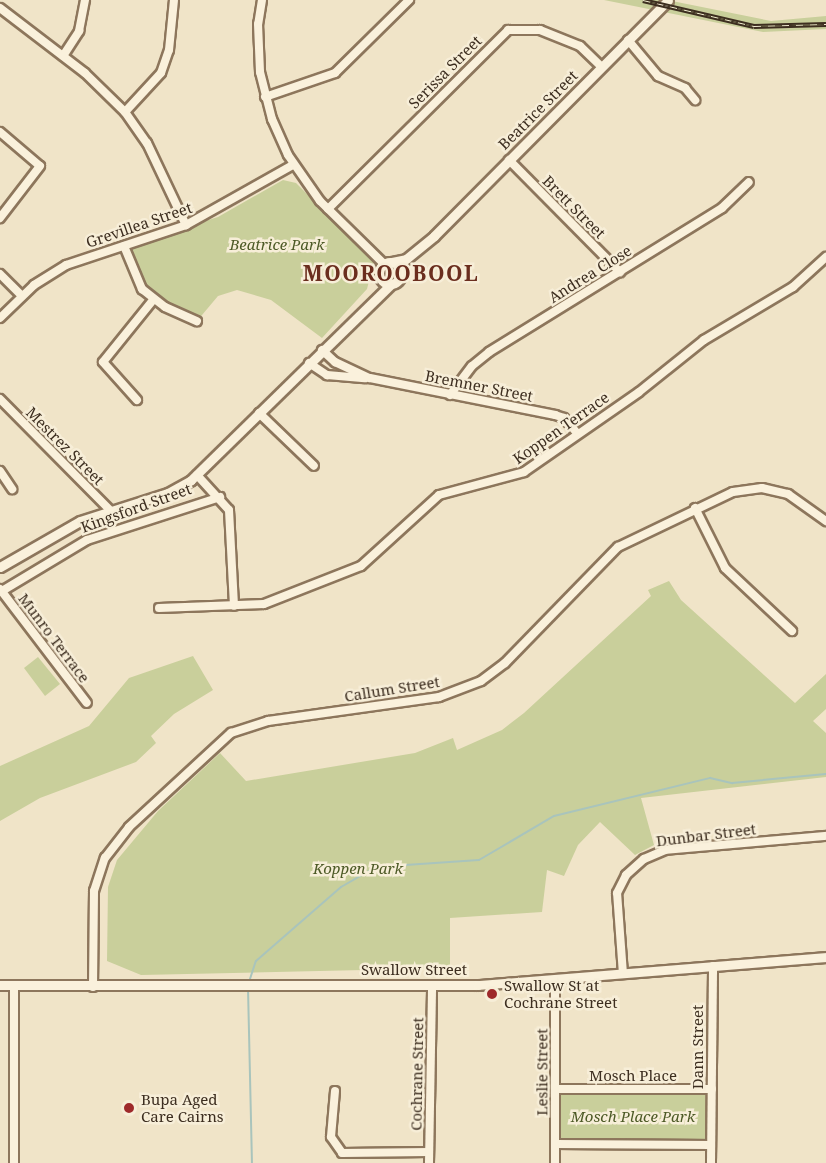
<!DOCTYPE html>
<style>
body{margin:0}
#map{position:relative;width:826px;height:1163px;overflow:hidden;background:#f0e4c8;font-family:"Noto Serif",serif}
div>[style]{position:absolute}
[style*='--x']{left:calc(var(--x)*1px);top:calc(var(--y)*1px);width:calc(var(--w)*1px);rotate:calc(var(--a)*1deg)}
.green>*{inset:0;background:#c9cf9b}
.stream>*{height:2px;margin:-1px;padding:0 1px;transform-origin:1px;border-radius:1px;background:#a9c4bc}
.roads{filter:drop-shadow(2px 0 #8d765c) drop-shadow(-2px 0 #8d765c) drop-shadow(0 2px #8d765c) drop-shadow(0 -2px #8d765c)}
.minor>*{height:8px;margin:-4px;padding:0 4px;transform-origin:4px;border-radius:4px;background:#faf1dc}
.tertiary>*{height:9px;margin:-4.5px;padding:0 4.5px;transform-origin:4.5px;border-radius:4.5px;background:#faf1dc}
.tertiary>.ring{margin:-4.5px;padding:0;box-sizing:content-box;background:none;border:9px solid #faf1dc;border-radius:50%}
.rail>*{height:4.5px;margin-top:-2.25px;transform-origin:0;background:repeating-linear-gradient(90deg,#f7eed8 0 7px,#3d2e20 0 14px);box-sizing:border-box;border-block:2px solid #3d2e20}
.dots>*{width:16px;height:16px;translate:-50% -50%;box-sizing:border-box;border:3px solid #f7eed8;border-radius:50%}
span{translate:-50% -50%;white-space:nowrap;text-align:center;line-height:1.15;-webkit-text-stroke:5px #f7eed8;paint-order:stroke}
.street-label{font-size:15px;color:#3d2e20}
.park-label{font-size:15px;color:#4d5a26;font-style:italic}
.poi-label{font-size:15px;color:#3d2e20}
.left{translate:0 -50%;text-align:left}
.district-label{font-size:21px;color:#6b2e1e;font-weight:700;letter-spacing:1.5px}
</style>
<div id="map">
<div class="green">
<div style="clip-path:polygon(604px 0,667px 0,771px 21px,826px 16px,826px 29px,763px 32px)"></div>
<div style="clip-path:polygon(283px 180px,296px 183px,374px 261px,367px 289px,322px 338px,271px 300px,237px 290px,218px 296px,197px 321px,153px 300px,136px 280px,121px 247px,218px 217px)"></div>
<div style="clip-path:polygon(669px 581px,681px 600px,795px 703px,826px 674px,826px 709px,813px 721px,826px 733px,826px 777px,641px 798px,654px 845px,635px 855px,600px 822px,578px 845px,564px 876px,547px 870px,542px 912px,450px 918px,450px 968px,141px 975px,107px 961px,108px 887px,117px 860px,158px 811px,220px 753px,246px 781px,415px 753px,453px 738px,457px 750px,502px 730px,524px 713px,651px 596px,648px 590px)"></div>
<div style="clip-path:polygon(193px 656px,213px 690px,174px 714px,151px 736px,156px 743px,136px 762px,40px 798px,0 821px,0 766px,89px 726px,129px 678px)"></div>
<div style="clip-path:polygon(38px 657px,60px 684px,45px 696px,24px 668px)"></div>
<div style="clip-path:polygon(555px 1089px,712px 1089px,711px 1145px,556px 1144px)"></div>
</div>
<div class="stream">
<div style="--x:249;--y:982;--w:22;--a:-72"></div>
<div style="--x:256;--y:961;--w:113;--a:-41"></div>
<div style="--x:341;--y:887;--w:40;--a:-29.7"></div>
<div style="--x:376;--y:867;--w:103;--a:-3.9"></div>
<div style="--x:479;--y:860;--w:87;--a:-30.4"></div>
<div style="--x:554;--y:816;--w:161;--a:-13.7"></div>
<div style="--x:710;--y:778;--w:23;--a:13"></div>
<div style="--x:732;--y:783;--w:94;--a:-5.5"></div>
<div style="--x:248;--y:988;--w:175;--a:88.7"></div>
</div>
<div class="roads">
<div class="minor">
<div style="--x:262;--y:0;--w:24;--a:99"></div>
<div style="--x:258;--y:24;--w:48;--a:87.6"></div>
<div style="--x:260;--y:72;--w:49;--a:75.7"></div>
<div style="--x:272;--y:119;--w:39;--a:66"></div>
<div style="--x:288;--y:155;--w:56;--a:55.2"></div>
<div style="--x:320;--y:201;--w:90;--a:44.5"></div>
<div style="--x:0;--y:8;--w:107;--a:37.4"></div>
<div style="--x:85;--y:73;--w:56;--a:44.3"></div>
<div style="--x:125;--y:112;--w:38;--a:55"></div>
<div style="--x:147;--y:143;--w:91;--a:64.6"></div>
<div style="--x:628;--y:40;--w:47;--a:50.2"></div>
<div style="--x:658;--y:76;--w:30;--a:24"></div>
<div style="--x:685;--y:88;--w:16;--a:50"></div>
<div style="--x:63;--y:56;--w:30;--a:-57"></div>
<div style="--x:79;--y:31;--w:32;--a:-79"></div>
<div style="--x:265;--y:97;--w:74;--a:-18.9"></div>
<div style="--x:335;--y:73;--w:104;--a:-44.6"></div>
<div style="--x:125;--y:112;--w:53;--a:-47.3"></div>
<div style="--x:161;--y:73;--w:24;--a:-71"></div>
<div style="--x:169;--y:50;--w:50;--a:-84.3"></div>
<div style="--x:0;--y:132;--w:52;--a:40.4"></div>
<div style="--x:40;--y:166;--w:66;--a:127.6"></div>
<div style="--x:509;--y:160;--w:158;--a:45.3"></div>
<div style="--x:328;--y:209;--w:254;--a:-44.8"></div>
<div style="--x:508;--y:30;--w:32;--a:0"></div>
<div style="--x:540;--y:30;--w:43;--a:21.8"></div>
<div style="--x:580;--y:46;--w:30;--a:44"></div>
<div style="--x:124;--y:246;--w:47;--a:67.3"></div>
<div style="--x:142;--y:289;--w:29;--a:38"></div>
<div style="--x:165;--y:307;--w:35;--a:24"></div>
<div style="--x:0;--y:274;--w:31;--a:45"></div>
<div style="--x:0;--y:318;--w:47;--a:-44.1"></div>
<div style="--x:34;--y:285;--w:38;--a:-32"></div>
<div style="--x:66;--y:265;--w:126;--a:-18.4"></div>
<div style="--x:186;--y:225;--w:123;--a:-29.3"></div>
<div style="--x:322;--y:350;--w:18;--a:43"></div>
<div style="--x:335;--y:362;--w:38;--a:25"></div>
<div style="--x:370;--y:378;--w:189;--a:11.3"></div>
<div style="--x:555;--y:415;--w:9;--a:18"></div>
<div style="--x:564;--y:418;--w:18;--a:49"></div>
<div style="--x:309;--y:363;--w:22;--a:34"></div>
<div style="--x:327;--y:375;--w:38;--a:5"></div>
<div style="--x:450;--y:395;--w:36;--a:-53"></div>
<div style="--x:472;--y:366;--w:22;--a:-39"></div>
<div style="--x:489;--y:352;--w:274;--a:-31.7"></div>
<div style="--x:722;--y:208;--w:37;--a:-44"></div>
<div style="--x:0;--y:399;--w:158;--a:45.3"></div>
<div style="--x:137;--y:400;--w:51;--a:-131.8"></div>
<div style="--x:103;--y:362;--w:80;--a:-51.1"></div>
<div style="--x:259;--y:413;--w:76;--a:43.9"></div>
<div style="--x:0;--y:471;--w:22;--a:56"></div>
<div style="--x:197;--y:475;--w:47;--a:47.6"></div>
<div style="--x:229;--y:510;--w:96;--a:87"></div>
<div style="--x:695;--y:508;--w:67;--a:63.4"></div>
<div style="--x:725;--y:568;--w:92;--a:43.2"></div>
<div style="--x:0;--y:589;--w:143;--a:52.7"></div>
<div style="--x:2;--y:591;--w:99;--a:-31"></div>
<div style="--x:87;--y:540;--w:140;--a:-17.9"></div>
<div style="--x:159;--y:608;--w:105;--a:-2.2"></div>
<div style="--x:264;--y:604;--w:104;--a:-21.4"></div>
<div style="--x:361;--y:566;--w:105;--a:-42.3"></div>
<div style="--x:439;--y:495;--w:88;--a:-15.1"></div>
<div style="--x:524;--y:472;--w:140;--a:-34.8"></div>
<div style="--x:639;--y:392;--w:83;--a:-38.7"></div>
<div style="--x:704;--y:340;--w:104;--a:-30.8"></div>
<div style="--x:793;--y:287;--w:45;--a:-42.3"></div>
<div style="--x:623;--y:974;--w:81;--a:-94.2"></div>
<div style="--x:617;--y:893;--w:20;--a:-63"></div>
<div style="--x:626;--y:875;--w:24;--a:-42"></div>
<div style="--x:644;--y:859;--w:23;--a:-23"></div>
<div style="--x:665;--y:850;--w:162;--a:-5"></div>
<div style="--x:555;--y:981;--w:182;--a:90"></div>
<div style="--x:14;--y:985;--w:178;--a:90"></div>
<div style="--x:93;--y:987;--w:96;--a:-89.4"></div>
<div style="--x:94;--y:891;--w:35;--a:-72"></div>
<div style="--x:105;--y:858;--w:39;--a:-52"></div>
<div style="--x:129;--y:827;--w:139;--a:-42.7"></div>
<div style="--x:231;--y:733;--w:39;--a:-18"></div>
<div style="--x:268;--y:721;--w:173;--a:-8"></div>
<div style="--x:439;--y:697;--w:45;--a:-20.9"></div>
<div style="--x:481;--y:681;--w:30;--a:-37"></div>
<div style="--x:505;--y:663;--w:162;--a:-45.8"></div>
<div style="--x:618;--y:547;--w:127;--a:-25.6"></div>
<div style="--x:733;--y:492;--w:29;--a:-8"></div>
<div style="--x:762;--y:488;--w:27;--a:13"></div>
<div style="--x:788;--y:494;--w:47;--a:35.4"></div>
<div style="--x:555;--y:1089;--w:157;--a:0"></div>
<div style="--x:335;--y:1091;--w:46;--a:95"></div>
<div style="--x:331;--y:1137;--w:19;--a:55"></div>
<div style="--x:342;--y:1153;--w:87;--a:-0.7"></div>
<div style="--x:556;--y:1144;--w:155;--a:0.4"></div>
<div style="--x:429;--y:1163;--w:178;--a:-89"></div>
<div style="--x:711;--y:1163;--w:197;--a:-89.4"></div>
</div>
<div class="tertiary">
<div style="--x:392;--y:262;--w:14;--a:-12"></div>
<div style="--x:406;--y:259;--w:36;--a:-39"></div>
<div style="--x:434;--y:236;--w:332;--a:-45.2"></div>
<div class="ring" style="left:379px;top:262px;width:13px;height:13px"></div>
<div style="--x:0;--y:567;--w:92;--a:-29.9"></div>
<div style="--x:80;--y:521;--w:92;--a:-17.7"></div>
<div style="--x:168;--y:493;--w:26;--a:-29"></div>
<div style="--x:191;--y:480;--w:280;--a:-44.4"></div>
<div style="--x:0;--y:985;--w:478;--a:0"></div>
<div style="--x:478;--y:985;--w:349;--a:-4.6"></div>
</div>
</div>
<div class="rail">
<div style="--x:643;--y:0;--w:114;--a:13.2"></div>
<div style="--x:754;--y:26;--w:72;--a:-1.6"></div>
</div>
<div class="dots">
<div style="left:492px;top:994px;background:#9e2a2b"></div>
<div style="left:129px;top:1108px;background:#9e2a2b"></div>
</div>
<div class="street-label">
<span style="left:445px;top:72px;rotate:-45deg">Serissa Street</span>
<span style="left:538px;top:110px;rotate:-45deg">Beatrice Street</span>
<span style="left:574px;top:207px;rotate:45deg">Brett Street</span>
<span style="left:139px;top:225px;rotate:-19deg">Grevillea Street</span>
<span style="left:590px;top:274px;rotate:-32deg">Andrea Close</span>
<span style="left:479px;top:386px;rotate:11deg">Bremner Street</span>
<span style="left:561px;top:428px;rotate:-35deg">Koppen Terrace</span>
<span style="left:65px;top:446px;rotate:45deg">Mestrez Street</span>
<span style="left:136px;top:508px;rotate:-20deg">Kingsford Street</span>
<span style="left:54px;top:638px;rotate:53deg">Munro Terrace</span>
<span style="left:392px;top:689px;rotate:-9deg">Callum Street</span>
<span style="left:706px;top:835px;rotate:-7deg">Dunbar Street</span>
<span style="left:414px;top:970px">Swallow Street</span>
<span style="left:698px;top:1047px;rotate:-90deg">Dann Street</span>
<span style="left:542px;top:1072px;rotate:-90deg">Leslie Street</span>
<span style="left:417px;top:1074px;rotate:-89deg">Cochrane Street</span>
<span style="left:633px;top:1076px">Mosch Place</span>
</div>
<div class="park-label">
<span style="left:277px;top:245px">Beatrice Park</span>
<span style="left:358px;top:869px">Koppen Park</span>
<span style="left:633px;top:1117px">Mosch Place Park</span>
</div>
<div class="poi-label">
<span class="left" style="left:504px;top:994px">Swallow St at<br>Cochrane Street</span>
<span class="left" style="left:141px;top:1108px">Bupa Aged<br>Care Cairns</span>
</div>
<div class="district-label">
<span style="left:391px;top:273px">MOOROOBOOL</span>
</div>
</div>
